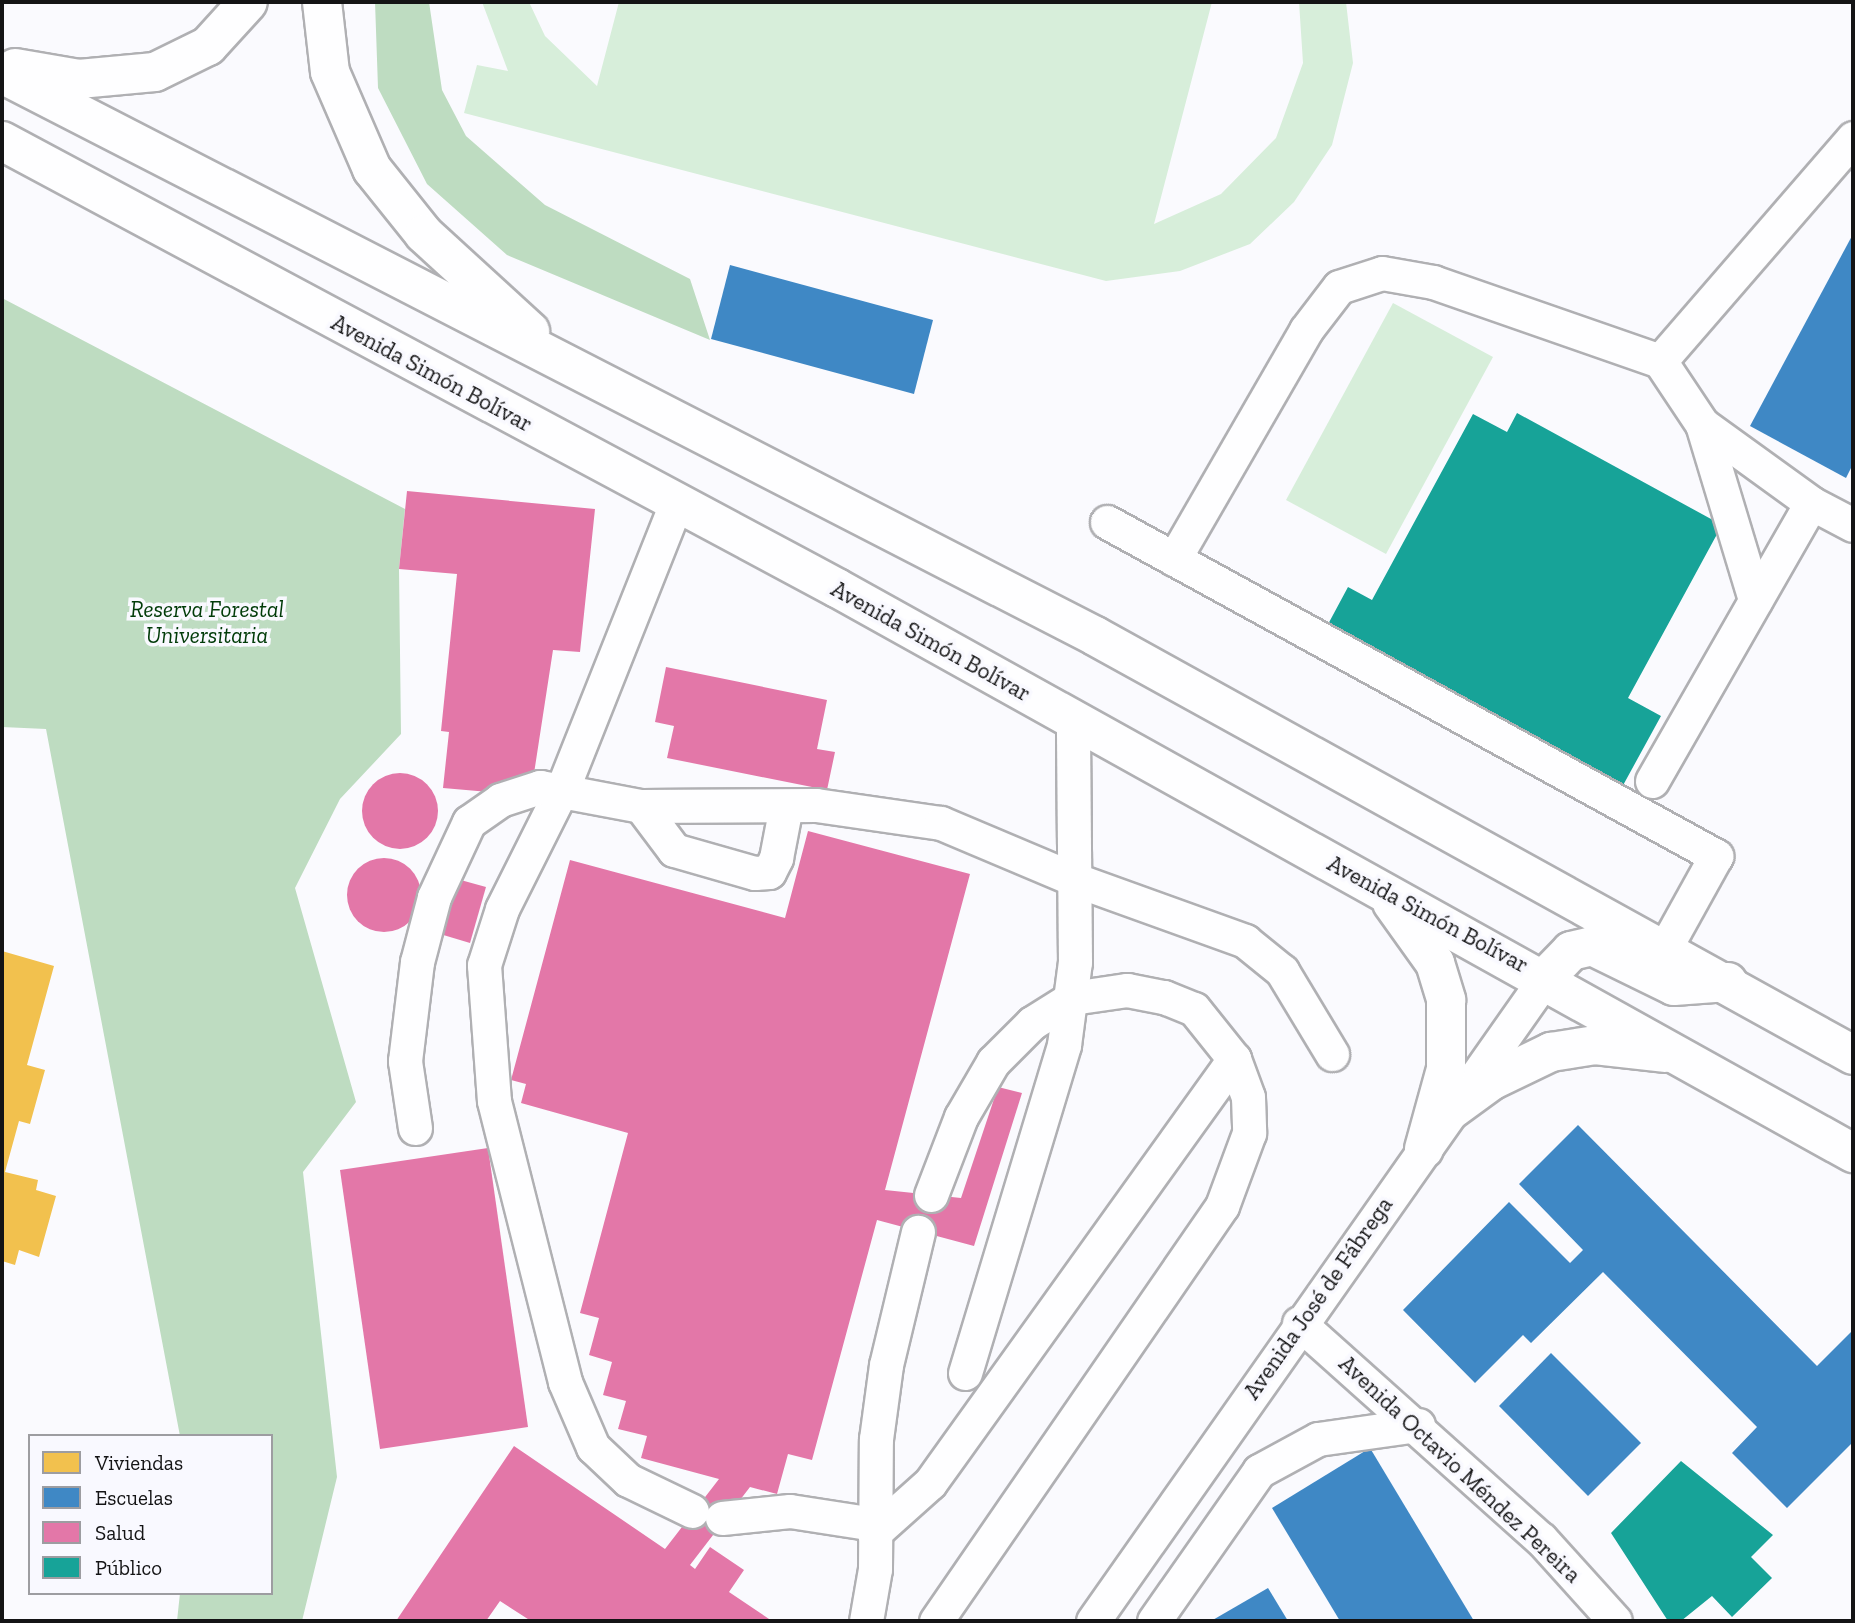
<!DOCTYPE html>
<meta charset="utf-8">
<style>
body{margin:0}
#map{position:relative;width:1855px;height:1623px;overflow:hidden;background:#fafafe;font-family:"Zilla Slab",serif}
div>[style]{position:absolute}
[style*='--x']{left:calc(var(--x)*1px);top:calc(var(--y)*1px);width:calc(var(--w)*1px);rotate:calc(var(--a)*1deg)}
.green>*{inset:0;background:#d7eeda}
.forest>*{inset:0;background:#bedcc1}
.homes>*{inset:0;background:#f2c14e}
.schools>*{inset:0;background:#3f88c5}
.health>*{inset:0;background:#e377a8}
.round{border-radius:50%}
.public>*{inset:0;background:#17a398}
.roads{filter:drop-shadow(2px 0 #b0b0b3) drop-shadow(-2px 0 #b0b0b3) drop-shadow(0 2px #b0b0b3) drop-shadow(0 -2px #b0b0b3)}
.minor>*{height:33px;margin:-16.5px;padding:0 16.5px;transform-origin:16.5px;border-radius:16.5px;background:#fefeff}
.major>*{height:38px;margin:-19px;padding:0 19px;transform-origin:19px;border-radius:19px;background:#fefeff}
span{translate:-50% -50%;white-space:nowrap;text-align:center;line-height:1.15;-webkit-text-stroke:7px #f9f9ff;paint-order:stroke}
.street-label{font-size:23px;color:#141415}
.park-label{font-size:23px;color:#003b08;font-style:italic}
.frame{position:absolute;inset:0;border:4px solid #141415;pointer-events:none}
.legend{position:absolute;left:28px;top:1434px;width:245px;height:161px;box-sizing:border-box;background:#f9f9ff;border:2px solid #9d9da1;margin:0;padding:9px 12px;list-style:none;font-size:21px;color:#141415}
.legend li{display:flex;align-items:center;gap:14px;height:35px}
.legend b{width:35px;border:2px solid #9d9da1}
</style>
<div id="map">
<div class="green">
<div style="clip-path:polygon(482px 2px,529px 2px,545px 36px,597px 86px,619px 2px,1212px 2px,1154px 224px,1221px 194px,1276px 138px,1303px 63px,1299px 2px,1346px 2px,1353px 63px,1332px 145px,1294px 202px,1250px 244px,1180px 271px,1106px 281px,464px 113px,477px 65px,508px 71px)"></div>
<div style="clip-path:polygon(1393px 303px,1493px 357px,1386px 554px,1286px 500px)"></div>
</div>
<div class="forest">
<div style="clip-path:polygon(375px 2px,429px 2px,442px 90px,466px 136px,545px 205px,690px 279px,710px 340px,507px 255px,427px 184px,378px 88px)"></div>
<div style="clip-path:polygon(2px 298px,405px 509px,399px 569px,401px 734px,340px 799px,295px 888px,356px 1102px,303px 1172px,337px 1477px,302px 1621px,177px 1621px,180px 1593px,271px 1593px,271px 1436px,180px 1436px,46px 729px,2px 727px)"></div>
</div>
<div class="homes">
<div style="clip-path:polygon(2px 951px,54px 966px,27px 1065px,45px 1070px,30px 1124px,19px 1121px,5px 1172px,38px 1180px,36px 1190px,56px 1196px,39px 1257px,19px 1250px,15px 1265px,2px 1261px)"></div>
</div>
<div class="schools">
<div style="clip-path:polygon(1853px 234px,1853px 464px,1846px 478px,1750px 426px)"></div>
<div style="clip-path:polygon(730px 265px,933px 320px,914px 394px,711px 339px)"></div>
<div style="clip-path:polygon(1578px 1125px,1817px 1366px,1853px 1330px,1853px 1442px,1787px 1508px,1732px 1453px,1757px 1427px,1603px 1272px,1531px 1343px,1523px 1335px,1475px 1383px,1403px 1310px,1509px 1202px,1570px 1263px,1583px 1250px,1519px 1184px)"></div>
<div style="clip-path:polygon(1551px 1353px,1641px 1443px,1588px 1496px,1499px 1406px)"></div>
<div style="clip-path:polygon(1370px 1448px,1474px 1621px,1340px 1621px,1272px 1508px)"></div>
<div style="clip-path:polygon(1268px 1588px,1288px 1621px,1211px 1621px)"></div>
</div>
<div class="health">
<div style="clip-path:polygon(407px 491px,595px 509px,580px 652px,553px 650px,533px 780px,489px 792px,443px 788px,449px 732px,441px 731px,457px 574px,399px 569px)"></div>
<div style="clip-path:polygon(666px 667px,827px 700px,817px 749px,835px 752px,827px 790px,667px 758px,674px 726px,655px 722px)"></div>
<div class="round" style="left:362px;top:773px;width:76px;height:76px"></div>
<div style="clip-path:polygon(808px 831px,970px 874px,885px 1190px,961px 1198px,998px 1087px,1022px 1093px,974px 1246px,877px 1220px,812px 1460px,788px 1454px,777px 1494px,750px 1487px,690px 1565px,695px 1569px,710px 1547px,744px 1570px,729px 1592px,772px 1621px,531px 1621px,500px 1601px,486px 1621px,396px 1621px,514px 1446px,665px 1549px,719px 1479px,641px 1458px,647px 1436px,618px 1429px,626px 1401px,603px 1395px,612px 1362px,589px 1355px,599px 1318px,580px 1313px,628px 1133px,521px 1103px,526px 1084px,511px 1080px,570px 860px,785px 918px)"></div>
<div class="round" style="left:347px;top:858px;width:74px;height:74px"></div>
<div style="clip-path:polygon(457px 879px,486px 887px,470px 943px,440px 934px)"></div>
<div style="clip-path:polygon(488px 1148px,528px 1427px,380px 1449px,340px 1170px)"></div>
</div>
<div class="public">
<div style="clip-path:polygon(1517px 413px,1722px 525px,1628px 698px,1661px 716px,1621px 789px,1326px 628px,1348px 587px,1372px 600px,1473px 414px,1507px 432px)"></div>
<div style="clip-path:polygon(1681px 1461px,1773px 1535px,1751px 1557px,1772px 1578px,1732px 1617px,1712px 1596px,1681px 1621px,1668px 1621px,1611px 1533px)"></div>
</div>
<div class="roads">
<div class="minor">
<div style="--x:1660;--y:361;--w:295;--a:-49.1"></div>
<div style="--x:1702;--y:424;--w:184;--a:73.2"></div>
<div style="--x:675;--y:506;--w:302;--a:111.7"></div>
<div style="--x:563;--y:787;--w:136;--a:116.6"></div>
<div style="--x:502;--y:909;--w:59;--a:107.8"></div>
<div style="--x:484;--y:965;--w:136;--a:85.8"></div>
<div style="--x:494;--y:1101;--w:290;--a:75.8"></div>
<div style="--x:565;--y:1382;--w:71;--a:66.7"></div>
<div style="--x:593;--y:1447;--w:48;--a:43.3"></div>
<div style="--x:628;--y:1480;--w:71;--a:25.8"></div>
<div style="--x:1107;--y:522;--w:695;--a:28.74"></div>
<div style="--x:1716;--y:856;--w:105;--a:119"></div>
<div style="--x:1174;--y:559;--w:264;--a:-60"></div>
<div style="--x:1306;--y:330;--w:54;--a:-52.5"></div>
<div style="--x:1339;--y:287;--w:45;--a:-18"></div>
<div style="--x:1382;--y:273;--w:52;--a:10"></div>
<div style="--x:1433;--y:282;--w:240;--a:19.2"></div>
<div style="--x:1660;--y:361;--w:76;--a:56.3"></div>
<div style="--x:1702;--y:424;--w:135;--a:35.9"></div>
<div style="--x:1811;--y:503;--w:47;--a:27.6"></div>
<div style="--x:1652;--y:781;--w:320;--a:-60.2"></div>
<div style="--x:641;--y:806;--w:55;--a:53.1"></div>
<div style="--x:674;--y:850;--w:84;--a:15.9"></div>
<div style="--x:755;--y:873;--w:14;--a:-4"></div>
<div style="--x:769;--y:872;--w:16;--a:-63"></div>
<div style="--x:776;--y:858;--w:53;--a:-79.1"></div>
<div style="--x:415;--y:1128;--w:68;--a:-98.5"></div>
<div style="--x:405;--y:1061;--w:100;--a:-83.1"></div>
<div style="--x:417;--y:962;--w:67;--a:-75.3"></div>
<div style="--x:434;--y:897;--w:83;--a:-65"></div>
<div style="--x:469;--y:822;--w:38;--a:-35"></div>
<div style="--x:500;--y:800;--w:42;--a:-18"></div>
<div style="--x:540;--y:787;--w:103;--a:10.7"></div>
<div style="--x:641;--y:806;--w:175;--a:-0.3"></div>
<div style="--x:816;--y:805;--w:126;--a:8.2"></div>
<div style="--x:941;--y:823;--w:147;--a:22.9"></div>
<div style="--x:1076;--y:880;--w:180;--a:19.8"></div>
<div style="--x:1245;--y:941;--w:48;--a:39"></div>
<div style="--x:1282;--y:971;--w:97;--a:58.9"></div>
<div style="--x:931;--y:1195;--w:84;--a:-69"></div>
<div style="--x:961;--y:1117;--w:64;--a:-59.8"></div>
<div style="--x:993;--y:1062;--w:55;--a:-45"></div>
<div style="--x:1032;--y:1023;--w:47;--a:-32"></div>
<div style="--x:1072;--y:998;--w:56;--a:-8.3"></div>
<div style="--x:1127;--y:990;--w:38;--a:11"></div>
<div style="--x:1164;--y:997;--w:32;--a:22"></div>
<div style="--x:1194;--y:1009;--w:64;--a:51.3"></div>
<div style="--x:1234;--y:1059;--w:40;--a:69.8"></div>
<div style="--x:1248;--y:1097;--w:36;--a:88"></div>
<div style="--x:1249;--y:1133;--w:78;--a:110.3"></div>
<div style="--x:1222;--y:1206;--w:504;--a:124.57"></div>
<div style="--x:1299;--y:1323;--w:324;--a:41.8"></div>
<div style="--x:1541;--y:1539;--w:110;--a:47.9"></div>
<div style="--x:965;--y:1373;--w:343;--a:-73.2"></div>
<div style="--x:1064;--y:1045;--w:84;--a:-82.5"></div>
<div style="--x:1075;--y:962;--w:243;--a:-90.5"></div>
<div style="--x:722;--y:1518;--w:68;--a:-5.9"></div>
<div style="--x:790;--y:1511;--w:85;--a:8.8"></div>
<div style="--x:874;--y:1533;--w:75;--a:-41.8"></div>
<div style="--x:930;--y:1483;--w:522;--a:-54.36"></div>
<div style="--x:866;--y:1621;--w:53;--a:-80.2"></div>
<div style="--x:875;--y:1569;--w:130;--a:-89.6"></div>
<div style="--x:876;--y:1439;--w:75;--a:-82.3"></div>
<div style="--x:886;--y:1365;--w:137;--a:-76.5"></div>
<div style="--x:1093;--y:1621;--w:787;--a:-54.88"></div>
<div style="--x:1154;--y:1621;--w:183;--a:-55"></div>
<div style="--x:1259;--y:1471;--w:67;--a:-28.5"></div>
<div style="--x:1318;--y:1439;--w:101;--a:-8"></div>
</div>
<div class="major">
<div style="--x:322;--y:2;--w:70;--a:83.5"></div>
<div style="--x:330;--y:72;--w:106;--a:66.6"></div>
<div style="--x:372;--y:169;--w:83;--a:51.3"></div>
<div style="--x:424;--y:234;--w:144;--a:42.5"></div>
<div style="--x:15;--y:68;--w:65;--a:9.8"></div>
<div style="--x:79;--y:79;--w:76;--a:-5.3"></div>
<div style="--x:155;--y:72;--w:59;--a:-26.1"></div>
<div style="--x:208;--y:46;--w:59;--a:-47.7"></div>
<div style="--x:2;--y:74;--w:1229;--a:27.21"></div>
<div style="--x:1095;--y:636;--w:866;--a:28.93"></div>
<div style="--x:2;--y:141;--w:947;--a:28.16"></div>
<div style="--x:837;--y:588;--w:1163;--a:29.08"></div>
<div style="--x:1392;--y:903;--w:74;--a:54.4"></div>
<div style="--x:1435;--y:963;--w:39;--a:73"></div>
<div style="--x:1446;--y:1000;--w:69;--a:90"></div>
<div style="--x:1446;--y:1069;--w:83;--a:105.4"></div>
<div style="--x:1546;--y:977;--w:36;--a:-46"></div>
<div style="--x:1571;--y:951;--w:22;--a:-13"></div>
<div style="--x:1592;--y:946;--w:91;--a:26"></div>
<div style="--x:1674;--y:986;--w:54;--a:-4.2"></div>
<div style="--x:1450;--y:1111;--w:51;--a:-36.2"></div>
<div style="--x:1491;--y:1081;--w:67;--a:-25.8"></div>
<div style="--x:1551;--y:1052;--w:45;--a:-9"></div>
<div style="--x:1595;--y:1045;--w:70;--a:6.5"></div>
</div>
</div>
<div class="street-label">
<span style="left:432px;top:373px;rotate:28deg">Avenida Simón Bolívar</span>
<span style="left:931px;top:641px;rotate:29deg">Avenida Simón Bolívar</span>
<span style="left:1428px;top:914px;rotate:28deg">Avenida Simón Bolívar</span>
<span style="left:1318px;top:1298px;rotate:-55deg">Avenida José de Fábrega</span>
<span style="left:1460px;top:1469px;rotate:43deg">Avenida Octavio Méndez Pereira</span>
</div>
<div class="park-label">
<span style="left:207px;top:622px">Reserva Forestal<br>Universitaria</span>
</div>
<div class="frame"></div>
<ul class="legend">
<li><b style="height:19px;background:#f2c14e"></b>Viviendas</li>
<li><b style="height:19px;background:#3f88c5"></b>Escuelas</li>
<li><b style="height:19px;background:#e377a8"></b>Salud</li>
<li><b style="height:19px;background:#17a398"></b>Público</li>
</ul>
</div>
